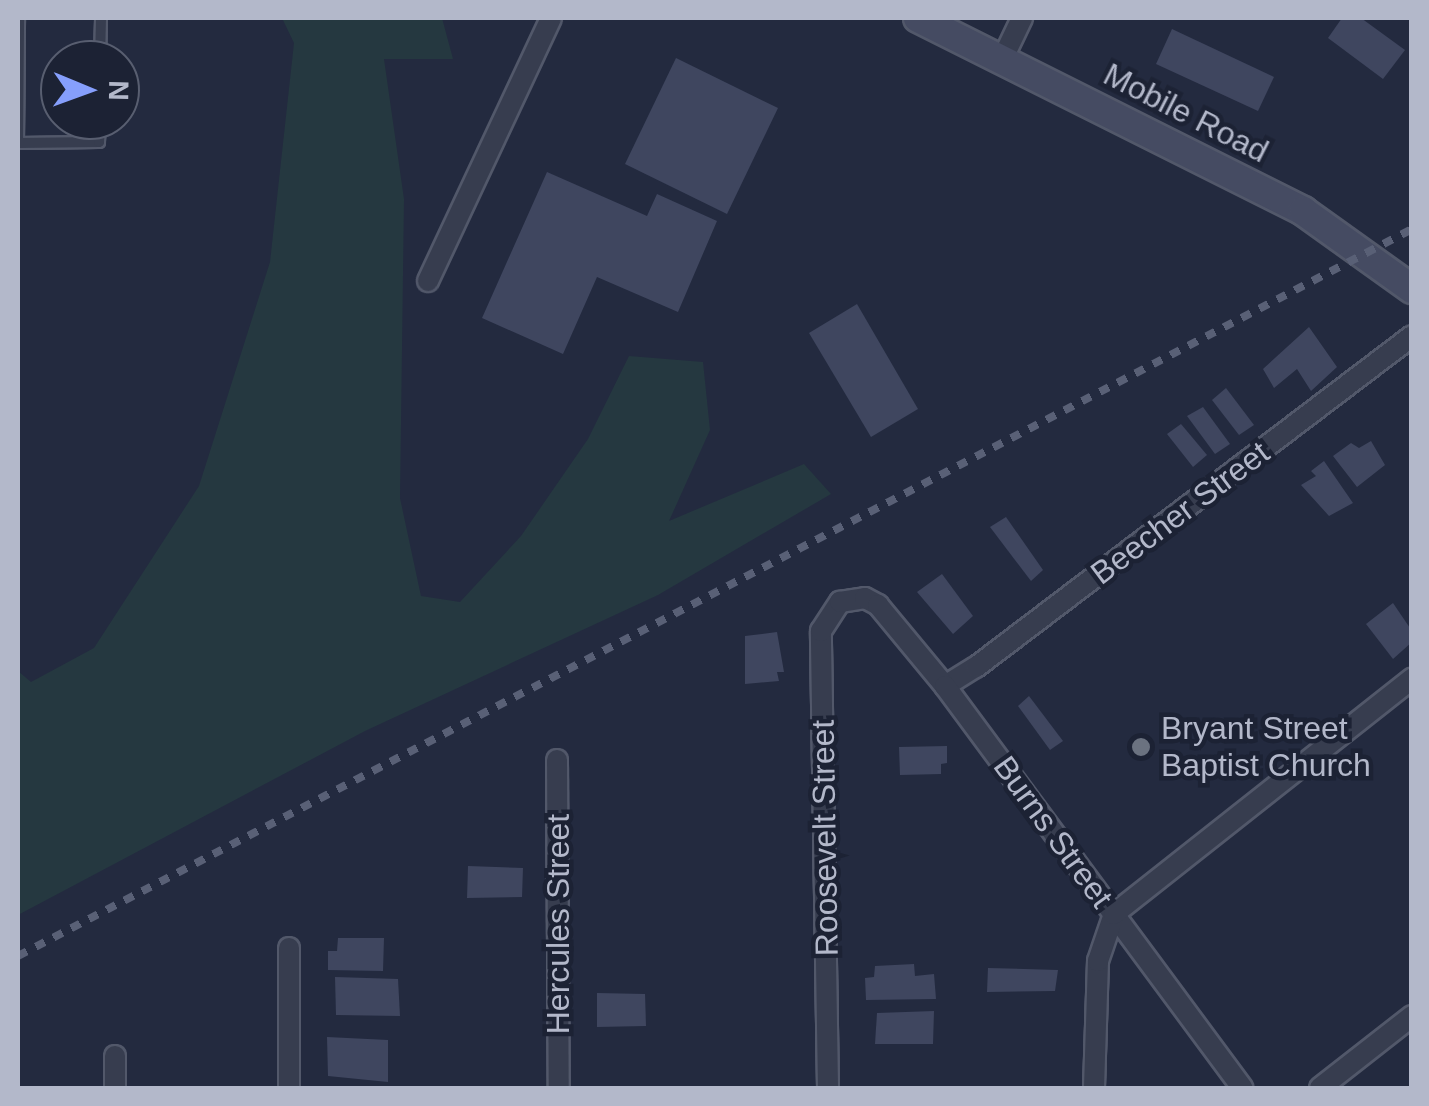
<!DOCTYPE html>
<style>
body{margin:0}
#map{position:relative;width:1429px;height:1106px;overflow:hidden;background:#232a3f;font-family:Helvetica,sans-serif}
div>[style]{position:absolute}
[style*='--x']{left:calc(var(--x)*1px);top:calc(var(--y)*1px);width:calc(var(--w)*1px);rotate:calc(var(--a)*1deg)}
.green>*{inset:0;background:#253840}
.building>*{inset:0;background:#3f465f}
.roads{filter:drop-shadow(2px 0 #52586a) drop-shadow(-2px 0 #52586a) drop-shadow(0 2px #52586a) drop-shadow(0 -2px #52586a)}
.lane>*{height:10px;margin:-5px;padding:0 5px;transform-origin:5px;border-radius:5px;background:#373d4f}
.street>*{height:20px;margin:-10px;padding:0 10px;transform-origin:10px;border-radius:10px;background:#373d4f}
.secondary>*{height:28px;margin:-14px;padding:0 14px;transform-origin:14px;border-radius:14px;background:#454b62}
.rail>*{height:8px;margin-top:-4px;transform-origin:0;background:repeating-linear-gradient(90deg,#596076 0 10px,transparent 0 20px)}
.dots>*{width:28px;height:28px;translate:-50% -50%;box-sizing:border-box;border:5px solid #1c2234;border-radius:50%}
span{translate:-50% -50%;white-space:nowrap;text-align:center;line-height:1.15;-webkit-text-stroke:9px #1c2234;paint-order:stroke}
.street-label{font-size:32px;color:#b3b8ca}
.poi-label{font-size:32px;color:#b3b8ca}
.left{translate:0 -50%;text-align:left}
.frame{position:absolute;inset:0;border:20px solid #b3b8ca;pointer-events:none}
.north{position:absolute;left:40px;top:40px;width:100px;height:100px;box-sizing:border-box;background:#1c2234;border:2px solid #585e70;border-radius:50%;rotate:91deg;font-size:28px;font-weight:700;line-height:40px;text-align:center;color:#b3b8ca}
.north::after{content:'';display:block;margin:auto;width:35px;height:45px;background:#869ffc;clip-path:polygon(50% 0,100% 100%,50% 72%,0 100%)}
</style>
<div id="map">
<div class="green">
<div style="clip-path:polygon(282px 18px,442px 18px,453px 59px,384px 59px,404px 199px,400px 498px,421px 596px,460px 602px,521px 536px,588px 439px,629px 356px,703px 362px,710px 430px,669px 521px,804px 464px,831px 494px,658px 595px,365px 731px,18px 915px,18px 671px,31px 682px,94px 648px,199px 486px,270px 262px,294px 43px)"></div>
</div>
<div class="building">
<div style="clip-path:polygon(1342px 18px,1361px 18px,1405px 50px,1383px 79px,1328px 38px)"></div>
<div style="clip-path:polygon(1172px 29px,1274px 77px,1258px 111px,1156px 64px)"></div>
<div style="clip-path:polygon(676px 58px,778px 108px,727px 214px,625px 164px)"></div>
<div style="clip-path:polygon(547px 172px,647px 216px,657px 194px,717px 221px,678px 312px,597px 277px,563px 354px,482px 318px)"></div>
<div style="clip-path:polygon(857px 304px,918px 409px,871px 437px,809px 333px)"></div>
<div style="clip-path:polygon(1309px 327px,1337px 367px,1311px 391px,1297px 369px,1274px 388px,1263px 369px)"></div>
<div style="clip-path:polygon(1226px 388px,1254px 425px,1239px 435px,1212px 400px)"></div>
<div style="clip-path:polygon(1203px 407px,1230px 444px,1215px 454px,1187px 416px)"></div>
<div style="clip-path:polygon(1181px 424px,1207px 455px,1193px 467px,1167px 434px)"></div>
<div style="clip-path:polygon(1371px 441px,1385px 465px,1357px 487px,1333px 456px,1351px 443px,1359px 448px)"></div>
<div style="clip-path:polygon(1324px 461px,1353px 503px,1329px 516px,1301px 485px,1316px 476px,1311px 471px)"></div>
<div style="clip-path:polygon(1006px 517px,1043px 570px,1031px 581px,990px 527px)"></div>
<div style="clip-path:polygon(942px 574px,973px 616px,953px 634px,917px 592px)"></div>
<div style="clip-path:polygon(1393px 603px,1412px 631px,1412px 642px,1393px 659px,1366px 624px)"></div>
<div style="clip-path:polygon(777px 632px,784px 672px,777px 672px,779px 681px,745px 684px,745px 636px)"></div>
<div style="clip-path:polygon(1029px 696px,1063px 741px,1050px 750px,1018px 706px)"></div>
<div style="clip-path:polygon(947px 746px,947px 763px,941px 764px,941px 774px,900px 775px,899px 747px)"></div>
<div style="clip-path:polygon(468px 866px,523px 868px,522px 897px,467px 898px)"></div>
<div style="clip-path:polygon(338px 938px,384px 938px,383px 971px,328px 970px,328px 951px,337px 951px)"></div>
<div style="clip-path:polygon(914px 964px,915px 976px,934px 974px,936px 999px,866px 1000px,865px 978px,874px 977px,875px 966px)"></div>
<div style="clip-path:polygon(988px 968px,1058px 970px,1055px 991px,987px 992px)"></div>
<div style="clip-path:polygon(335px 977px,398px 979px,400px 1016px,336px 1015px)"></div>
<div style="clip-path:polygon(597px 993px,645px 994px,646px 1026px,597px 1027px)"></div>
<div style="clip-path:polygon(934px 1011px,933px 1044px,875px 1044px,877px 1013px)"></div>
<div style="clip-path:polygon(327px 1037px,388px 1040px,388px 1082px,328px 1076px)"></div>
</div>
<div class="roads">
<div class="lane">
<div style="--x:100;--y:60;--w:42;--a:-88.6"></div>
<div style="--x:18;--y:143;--w:125;--a:-89.5"></div>
<div style="--x:18;--y:143;--w:81;--a:-0.7"></div>
<div style="--x:99;--y:142;--w:22;--a:-87"></div>
</div>
<div class="street">
<div style="--x:1002;--y:60;--w:47;--a:-64.5"></div>
<div style="--x:428;--y:281;--w:290;--a:-64.9"></div>
<div style="--x:945;--y:686;--w:36;--a:-32"></div>
<div style="--x:976;--y:667;--w:547;--a:-37.2"></div>
<div style="--x:557;--y:760;--w:328;--a:89.7"></div>
<div style="--x:289;--y:948;--w:140;--a:90"></div>
<div style="--x:115;--y:1056;--w:32;--a:90"></div>
<div style="--x:828;--y:1088;--w:457;--a:-90.9"></div>
<div style="--x:821;--y:631;--w:35;--a:-57"></div>
<div style="--x:840;--y:602;--w:25;--a:-9"></div>
<div style="--x:865;--y:598;--w:15;--a:28"></div>
<div style="--x:878;--y:605;--w:105;--a:50.4"></div>
<div style="--x:945;--y:686;--w:500;--a:53.5"></div>
<div style="--x:1094;--y:1088;--w:127;--a:-88.2"></div>
<div style="--x:1098;--y:961;--w:50;--a:-71.2"></div>
<div style="--x:1114;--y:914;--w:380;--a:-38.3"></div>
<div style="--x:1320;--y:1088;--w:117;--a:-38"></div>
</div>
<div class="secondary">
<div style="--x:918;--y:18;--w:431;--a:26.6"></div>
<div style="--x:1303;--y:211;--w:134;--a:35.6"></div>
</div>
</div>
<div class="rail">
<div style="--x:18;--y:956;--w:1572;--a:-27.54"></div>
</div>
<div class="dots">
<div style="left:1141px;top:747px;background:#6b7280"></div>
</div>
<div class="street-label">
<span style="left:1186px;top:113px;rotate:27deg">Mobile Road</span>
<span style="left:1180px;top:513px;rotate:-37deg">Beecher Street</span>
<span style="left:1053px;top:832px;rotate:54deg">Burns Street</span>
<span style="left:825px;top:838px;rotate:-91deg">Roosevelt Street</span>
<span style="left:558px;top:924px;rotate:-90deg">Hercules Street</span>
</div>
<div class="poi-label">
<span class="left" style="left:1161px;top:747px">Bryant Street<br>Baptist Church</span>
</div>
<div class="frame"></div>
<div class="north">N</div>
</div>
